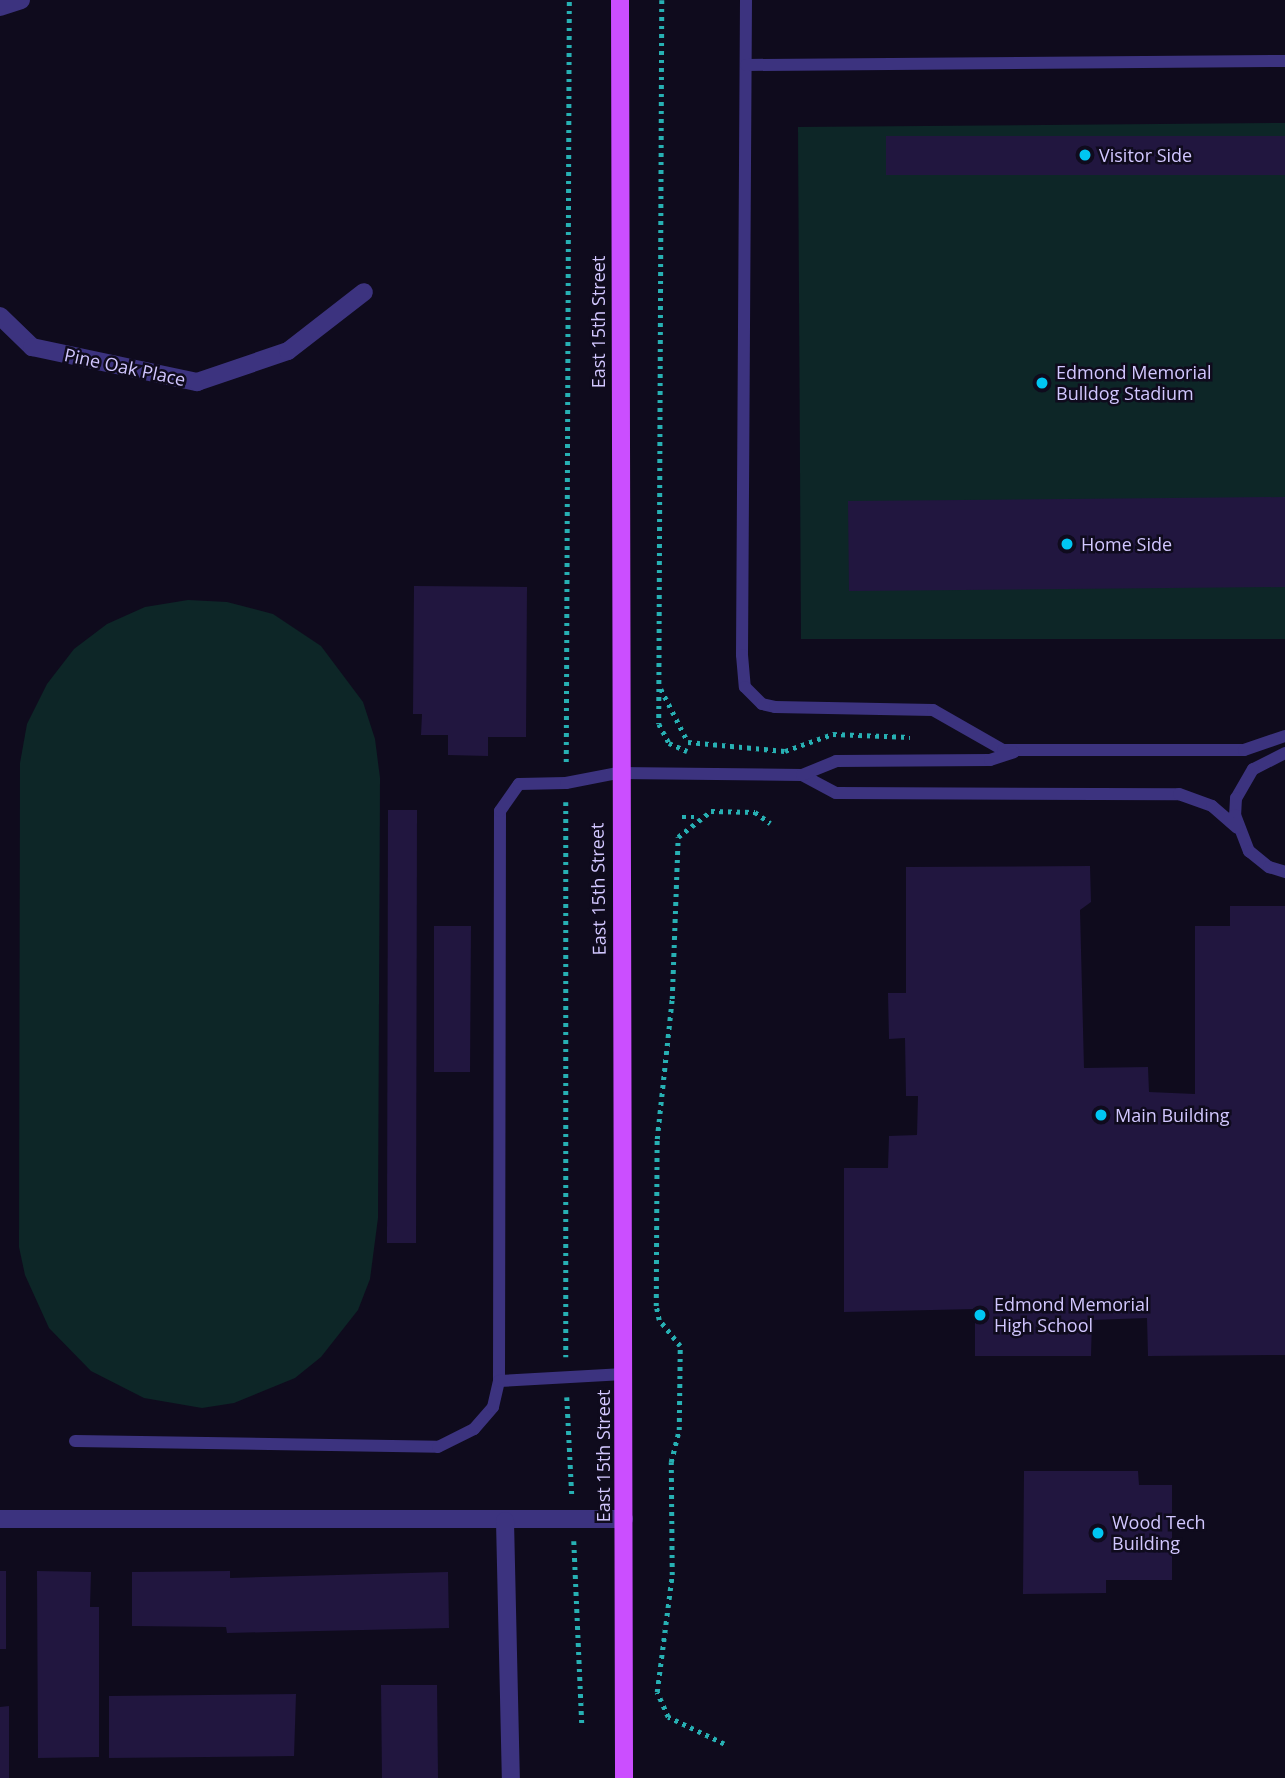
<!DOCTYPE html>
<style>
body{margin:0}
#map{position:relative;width:1285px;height:1778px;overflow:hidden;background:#0f0b1d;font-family:"Open Sans",sans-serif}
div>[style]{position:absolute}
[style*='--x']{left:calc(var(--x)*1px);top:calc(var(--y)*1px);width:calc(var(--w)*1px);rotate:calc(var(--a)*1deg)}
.green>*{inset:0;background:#0d2627}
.building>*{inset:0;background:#21163f}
.path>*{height:4.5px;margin-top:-2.25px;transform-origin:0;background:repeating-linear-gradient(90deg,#27b0b3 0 3.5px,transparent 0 8.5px)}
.lane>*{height:12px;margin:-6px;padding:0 6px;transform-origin:6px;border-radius:6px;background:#3c337f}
.street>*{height:18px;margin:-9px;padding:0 9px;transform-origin:9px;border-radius:9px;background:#3c337f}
.primary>*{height:18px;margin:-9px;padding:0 9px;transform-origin:9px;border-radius:9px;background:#cb4eff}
.dots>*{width:19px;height:19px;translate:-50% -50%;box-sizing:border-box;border:4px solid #0f0b1d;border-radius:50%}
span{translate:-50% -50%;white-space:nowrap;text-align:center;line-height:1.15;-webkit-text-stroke:5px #0f0b1d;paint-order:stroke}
.poi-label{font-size:18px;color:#d2c7ff}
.left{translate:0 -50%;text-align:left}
.street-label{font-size:18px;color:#d2c7ff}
</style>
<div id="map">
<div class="green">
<div style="clip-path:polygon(1285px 123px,1285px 639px,801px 639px,798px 127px)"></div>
<div style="clip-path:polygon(188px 600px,227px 602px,273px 614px,321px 646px,363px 702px,375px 739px,380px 778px,378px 1218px,370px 1279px,358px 1310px,321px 1357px,295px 1378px,234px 1403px,202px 1408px,144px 1398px,91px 1371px,49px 1328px,25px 1275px,19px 1247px,20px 763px,27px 724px,47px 684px,74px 649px,107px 624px,145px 607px)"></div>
</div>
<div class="building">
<div style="clip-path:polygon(886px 136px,1285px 136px,1285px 175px,886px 175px)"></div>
<div style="clip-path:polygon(1285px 497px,1285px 587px,849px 591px,848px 501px)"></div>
<div style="clip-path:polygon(414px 586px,527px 587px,526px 737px,488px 737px,488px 756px,448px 755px,448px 735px,421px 735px,422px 714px,413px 714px)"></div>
<div style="clip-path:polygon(388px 810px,417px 810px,416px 1243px,387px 1243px)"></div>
<div style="clip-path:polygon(1090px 866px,1091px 902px,1080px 910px,1084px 1068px,1148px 1067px,1149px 1092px,1195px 1094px,1195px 926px,1230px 926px,1230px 906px,1285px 906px,1285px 1355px,1148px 1356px,1147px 1318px,1092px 1320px,1091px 1356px,975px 1356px,975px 1309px,844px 1312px,844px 1168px,888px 1168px,889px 1136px,917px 1135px,918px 1096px,906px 1096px,905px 1038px,889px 1039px,888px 993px,906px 993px,906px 867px)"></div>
<div style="clip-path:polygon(434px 926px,471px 926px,470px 1072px,434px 1072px)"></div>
<div style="clip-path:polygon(1024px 1471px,1138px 1471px,1139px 1485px,1172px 1485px,1172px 1580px,1106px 1580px,1106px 1593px,1023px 1594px)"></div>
<div style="clip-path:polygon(0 1571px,6px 1571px,6px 1649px,0 1649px)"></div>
<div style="clip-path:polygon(37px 1571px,91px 1572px,90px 1607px,99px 1607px,99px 1757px,38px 1758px)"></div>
<div style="clip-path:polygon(230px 1571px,230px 1578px,448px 1572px,449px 1628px,227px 1633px,226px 1627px,132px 1626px,132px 1572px)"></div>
<div style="clip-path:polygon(381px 1685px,437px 1685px,438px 1778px,382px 1778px)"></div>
<div style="clip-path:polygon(296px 1694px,294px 1756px,109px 1758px,109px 1696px)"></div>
<div style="clip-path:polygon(9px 1706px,9px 1778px,0 1778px,0 1707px)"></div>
</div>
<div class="path">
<div style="--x:662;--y:0;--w:724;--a:90.24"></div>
<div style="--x:659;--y:724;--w:21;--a:62"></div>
<div style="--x:669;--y:743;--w:20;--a:24"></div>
<div style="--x:661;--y:689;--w:59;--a:63"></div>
<div style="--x:688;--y:742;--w:97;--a:5.3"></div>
<div style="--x:785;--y:751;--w:51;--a:-19.5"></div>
<div style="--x:833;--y:734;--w:77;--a:2.2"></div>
<div style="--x:566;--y:762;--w:762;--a:-89.77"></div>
<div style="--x:566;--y:802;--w:555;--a:90"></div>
<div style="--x:682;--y:817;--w:16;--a:0"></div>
<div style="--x:567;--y:1397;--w:100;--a:87.1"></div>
<div style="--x:574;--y:1541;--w:185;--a:87.5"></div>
<div style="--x:724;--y:1744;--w:62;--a:-154.3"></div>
<div style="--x:668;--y:1717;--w:27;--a:-114"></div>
<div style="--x:657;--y:1692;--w:118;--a:-82.7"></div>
<div style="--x:672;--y:1575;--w:113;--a:-90.5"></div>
<div style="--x:671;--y:1462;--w:33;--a:-76"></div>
<div style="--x:679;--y:1430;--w:84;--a:-89.3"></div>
<div style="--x:680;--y:1346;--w:33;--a:-129"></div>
<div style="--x:659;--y:1320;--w:14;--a:-102"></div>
<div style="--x:656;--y:1306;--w:167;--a:-89.7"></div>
<div style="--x:657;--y:1139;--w:141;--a:-83.9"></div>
<div style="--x:672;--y:999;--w:162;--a:-87.9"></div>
<div style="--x:678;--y:837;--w:42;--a:-38.2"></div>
<div style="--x:711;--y:811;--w:44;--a:1.3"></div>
<div style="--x:755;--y:812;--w:19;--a:36"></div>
</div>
<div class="lane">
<div style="--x:746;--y:0;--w:655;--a:90.35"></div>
<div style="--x:742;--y:655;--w:32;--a:85"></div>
<div style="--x:745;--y:687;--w:24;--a:45"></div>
<div style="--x:762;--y:704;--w:13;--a:13"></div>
<div style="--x:775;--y:707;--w:158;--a:1.1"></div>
<div style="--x:933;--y:710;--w:81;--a:29.7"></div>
<div style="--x:1003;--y:750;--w:241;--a:0"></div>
<div style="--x:1244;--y:750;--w:43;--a:-18.9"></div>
<div style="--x:746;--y:65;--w:539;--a:-0.43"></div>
<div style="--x:1285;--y:753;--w:36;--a:153"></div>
<div style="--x:1253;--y:769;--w:34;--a:120"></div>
<div style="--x:1236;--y:798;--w:17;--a:93"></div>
<div style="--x:1235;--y:815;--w:39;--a:69"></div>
<div style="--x:1249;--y:851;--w:26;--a:39"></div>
<div style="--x:1269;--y:867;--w:17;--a:17"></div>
<div style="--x:802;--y:775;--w:38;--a:28"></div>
<div style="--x:836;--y:793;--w:343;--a:0.2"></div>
<div style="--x:1179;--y:794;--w:35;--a:20"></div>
<div style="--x:1212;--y:806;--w:33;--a:41"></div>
<div style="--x:499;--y:1381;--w:570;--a:-89.9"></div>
<div style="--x:500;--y:811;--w:33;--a:-55"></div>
<div style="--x:519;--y:784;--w:47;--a:-1.2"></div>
<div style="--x:566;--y:783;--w:53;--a:-10.9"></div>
<div style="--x:618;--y:773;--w:184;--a:0.6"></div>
<div style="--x:802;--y:775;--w:37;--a:-22"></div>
<div style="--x:836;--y:761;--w:154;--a:-0.4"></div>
<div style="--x:990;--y:760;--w:25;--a:-18"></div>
<div style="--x:75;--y:1441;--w:363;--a:0.9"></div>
<div style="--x:438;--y:1447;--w:40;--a:-26.6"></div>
<div style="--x:474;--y:1429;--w:29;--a:-49"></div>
<div style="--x:493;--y:1407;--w:27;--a:-77"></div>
<div style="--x:499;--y:1381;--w:125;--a:-3.2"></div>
</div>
<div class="street">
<div style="--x:0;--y:7;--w:22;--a:-18"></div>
<div style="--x:0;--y:316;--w:45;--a:44.1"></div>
<div style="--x:32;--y:347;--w:169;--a:12"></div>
<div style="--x:197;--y:382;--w:96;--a:-18.8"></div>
<div style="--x:288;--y:351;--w:96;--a:-37.8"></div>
<div style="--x:0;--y:1519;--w:624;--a:0"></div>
<div style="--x:505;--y:1521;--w:257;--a:88.7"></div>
</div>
<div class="primary">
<div style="--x:620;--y:0;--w:1778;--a:89.87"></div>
</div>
<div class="dots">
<div style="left:1085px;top:155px;background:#00c6f2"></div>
<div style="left:1042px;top:383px;background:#00c6f2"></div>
<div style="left:1067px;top:544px;background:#00c6f2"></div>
<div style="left:1101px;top:1115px;background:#00c6f2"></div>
<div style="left:980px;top:1315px;background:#00c6f2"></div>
<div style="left:1098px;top:1533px;background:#00c6f2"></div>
</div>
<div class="poi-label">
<span class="left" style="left:1099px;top:155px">Visitor Side</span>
<span class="left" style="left:1056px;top:383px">Edmond Memorial<br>Bulldog Stadium</span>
<span class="left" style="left:1081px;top:544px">Home Side</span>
<span class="left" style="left:1115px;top:1115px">Main Building</span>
<span class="left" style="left:994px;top:1315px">Edmond Memorial<br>High School</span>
<span class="left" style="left:1112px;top:1533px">Wood Tech<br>Building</span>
</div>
<div class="street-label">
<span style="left:598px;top:322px;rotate:-90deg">East 15th Street</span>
<span style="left:125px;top:367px;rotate:12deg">Pine Oak Place</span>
<span style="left:598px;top:889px;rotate:-91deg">East 15th Street</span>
<span style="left:603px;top:1456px;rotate:-90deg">East 15th Street</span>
</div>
</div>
